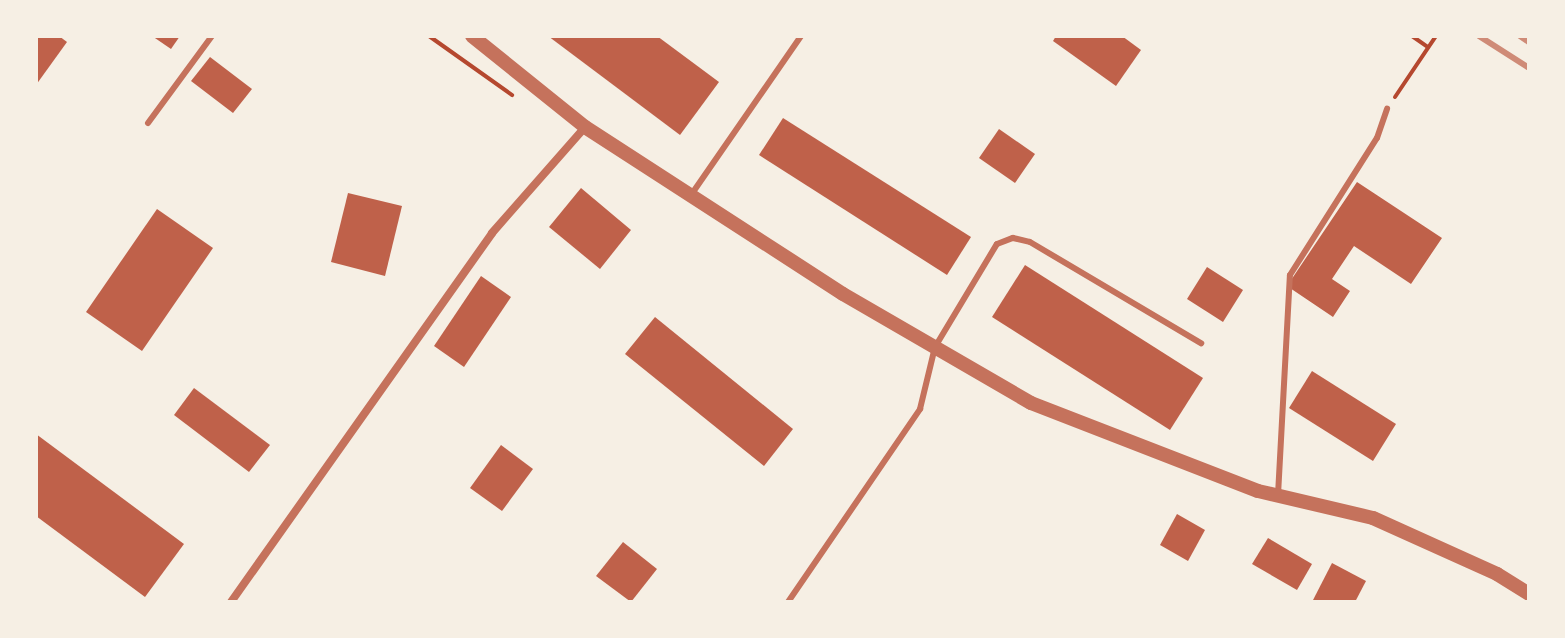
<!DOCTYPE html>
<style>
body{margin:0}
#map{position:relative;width:1565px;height:638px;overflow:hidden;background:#f6efe4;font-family:Lato,sans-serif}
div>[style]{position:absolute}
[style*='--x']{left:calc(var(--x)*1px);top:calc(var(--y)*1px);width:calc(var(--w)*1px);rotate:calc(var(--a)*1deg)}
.building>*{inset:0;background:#bf614a}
.path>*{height:4px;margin:-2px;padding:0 2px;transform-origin:2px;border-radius:2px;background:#b5482f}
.service>*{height:6px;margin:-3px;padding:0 3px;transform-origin:3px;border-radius:3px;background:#c5725c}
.minor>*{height:8px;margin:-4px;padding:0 4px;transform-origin:4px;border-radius:4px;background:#c5725c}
.tertiary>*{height:14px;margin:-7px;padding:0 7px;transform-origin:7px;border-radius:7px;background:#c5725c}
.rail>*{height:6px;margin:-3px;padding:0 3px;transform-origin:3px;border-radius:3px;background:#cf8b77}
span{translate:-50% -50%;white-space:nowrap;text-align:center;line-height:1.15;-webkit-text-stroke:7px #f6efe4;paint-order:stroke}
.frame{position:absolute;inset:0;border:38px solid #f6efe4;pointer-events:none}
</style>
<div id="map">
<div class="building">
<div style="clip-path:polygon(36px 36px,59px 36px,67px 42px,36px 85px)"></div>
<div style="clip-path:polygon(152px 36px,180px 36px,171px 49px)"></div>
<div style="clip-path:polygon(548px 36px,657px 36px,719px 82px,680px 135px)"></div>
<div style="clip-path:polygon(1056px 36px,1122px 36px,1141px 50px,1116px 86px,1053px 41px)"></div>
<div style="clip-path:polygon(210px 57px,252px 89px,233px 113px,191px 81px)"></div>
<div style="clip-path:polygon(783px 118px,971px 237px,947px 275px,759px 155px)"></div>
<div style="clip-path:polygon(999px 129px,1035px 154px,1015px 183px,979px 158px)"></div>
<div style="clip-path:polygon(1357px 182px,1442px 238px,1411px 284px,1354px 246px,1332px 279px,1350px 291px,1333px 317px,1287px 286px)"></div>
<div style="clip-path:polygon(581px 188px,631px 230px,600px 269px,549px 227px)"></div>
<div style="clip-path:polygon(348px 193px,402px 206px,385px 276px,331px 262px)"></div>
<div style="clip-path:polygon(157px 209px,213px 248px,142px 351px,86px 312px)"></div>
<div style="clip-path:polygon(1025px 265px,1203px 378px,1170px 430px,992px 317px)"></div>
<div style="clip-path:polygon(1207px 267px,1243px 290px,1223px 322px,1187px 299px)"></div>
<div style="clip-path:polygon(481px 276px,511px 297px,464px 367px,434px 346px)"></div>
<div style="clip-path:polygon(655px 317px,793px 429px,764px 466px,625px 354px)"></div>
<div style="clip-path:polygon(1312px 371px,1396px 424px,1373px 461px,1289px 408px)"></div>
<div style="clip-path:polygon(194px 388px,270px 445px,249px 472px,174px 415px)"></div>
<div style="clip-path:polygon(36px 434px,184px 544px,145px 597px,36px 516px)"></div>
<div style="clip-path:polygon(501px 445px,533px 469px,502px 511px,470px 488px)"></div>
<div style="clip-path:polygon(1177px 514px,1205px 530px,1188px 561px,1160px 545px)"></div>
<div style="clip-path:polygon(1268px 538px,1312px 564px,1297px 590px,1252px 564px)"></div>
<div style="clip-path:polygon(623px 542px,657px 569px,631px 602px,596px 576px)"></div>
<div style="clip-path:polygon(1332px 563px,1366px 581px,1355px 602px,1312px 602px)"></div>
</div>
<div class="path">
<div style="--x:429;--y:36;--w:102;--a:35.4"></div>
<div style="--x:1412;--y:36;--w:19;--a:35"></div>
<div style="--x:1395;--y:97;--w:73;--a:-56.1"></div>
</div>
<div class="service">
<div style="--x:148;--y:123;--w:108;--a:-53.7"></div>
<div style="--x:691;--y:195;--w:193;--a:-55.3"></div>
<div style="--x:1278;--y:495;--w:220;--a:-86.9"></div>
<div style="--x:1290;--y:275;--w:162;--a:-57.6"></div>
<div style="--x:1377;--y:138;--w:31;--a:-71"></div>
<div style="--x:788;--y:602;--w:234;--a:-55.6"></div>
<div style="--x:920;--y:409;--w:64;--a:-76.4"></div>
<div style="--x:935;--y:347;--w:120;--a:-59"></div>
<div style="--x:997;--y:244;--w:17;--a:-21"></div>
<div style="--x:1013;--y:238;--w:17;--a:13"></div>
<div style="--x:1030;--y:242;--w:199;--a:30.6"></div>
</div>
<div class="minor">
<div style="--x:231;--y:602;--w:452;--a:-54.7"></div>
<div style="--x:492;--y:233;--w:141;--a:-48.7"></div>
</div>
<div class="tertiary">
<div style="--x:472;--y:36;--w:145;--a:38.8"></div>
<div style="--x:585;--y:127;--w:307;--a:32.9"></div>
<div style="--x:843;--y:294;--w:217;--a:30.1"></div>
<div style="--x:1031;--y:403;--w:243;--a:21.2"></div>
<div style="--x:1258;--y:491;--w:118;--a:13.2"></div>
<div style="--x:1373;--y:518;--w:136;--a:24.3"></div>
<div style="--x:1497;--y:574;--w:38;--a:32"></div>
</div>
<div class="rail">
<div style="--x:1479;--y:36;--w:59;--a:32.6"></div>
<div style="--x:1520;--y:36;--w:11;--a:34"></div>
</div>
<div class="frame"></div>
</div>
